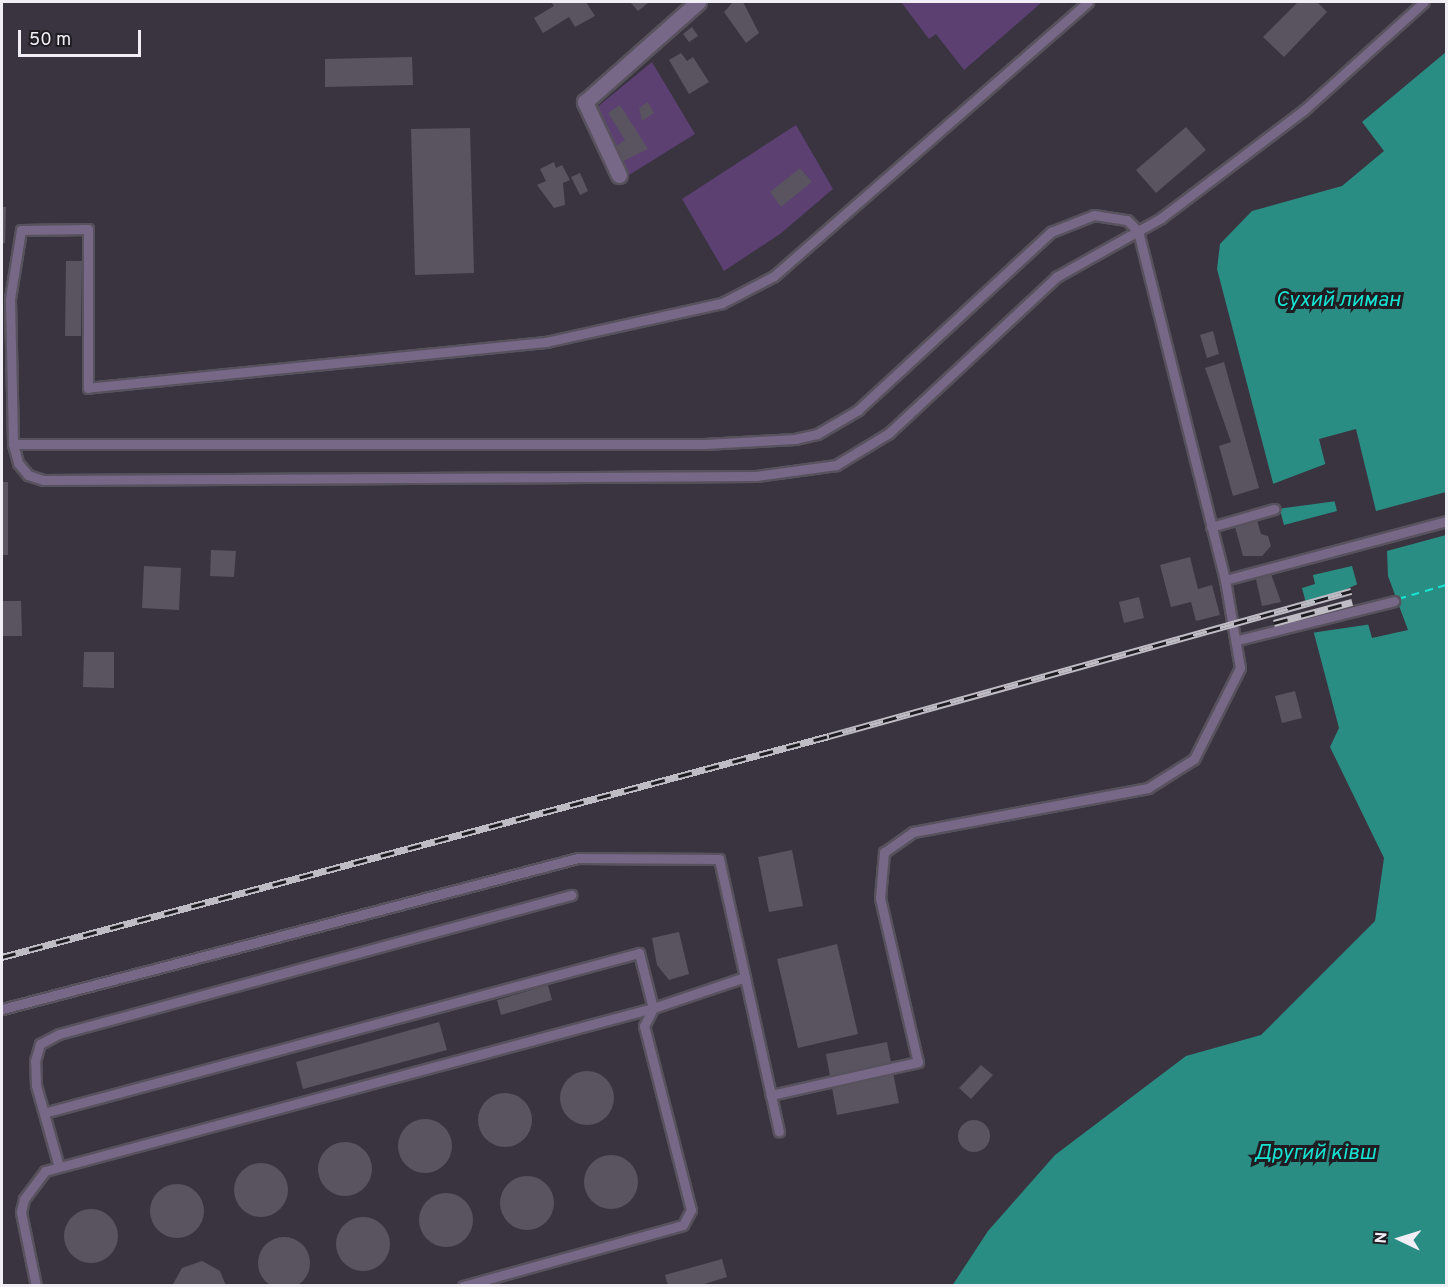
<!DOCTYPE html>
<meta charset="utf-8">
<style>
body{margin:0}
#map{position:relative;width:1448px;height:1287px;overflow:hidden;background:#3a3440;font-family:Overpass,sans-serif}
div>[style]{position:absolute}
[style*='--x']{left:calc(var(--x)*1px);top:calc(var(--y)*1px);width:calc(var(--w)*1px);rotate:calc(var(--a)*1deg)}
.green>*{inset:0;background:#5b4071}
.water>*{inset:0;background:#2a8d83}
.pier>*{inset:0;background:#3a3440}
.ferry>*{height:1.5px;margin-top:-0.75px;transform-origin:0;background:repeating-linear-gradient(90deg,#16e3d1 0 8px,transparent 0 14px)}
.building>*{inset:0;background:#5a5360}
.round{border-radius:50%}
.roads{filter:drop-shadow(2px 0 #57525d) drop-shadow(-2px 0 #57525d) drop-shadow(0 2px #57525d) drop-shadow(0 -2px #57525d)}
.service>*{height:9px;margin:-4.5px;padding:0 4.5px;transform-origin:4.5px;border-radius:4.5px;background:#786887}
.minor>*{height:15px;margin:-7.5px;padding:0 7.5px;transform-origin:7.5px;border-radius:7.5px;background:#786887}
.rail>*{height:7px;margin-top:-3.5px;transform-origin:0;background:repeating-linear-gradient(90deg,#201d22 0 14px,#c0bcc5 0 28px);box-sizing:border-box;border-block:2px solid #c0bcc5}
span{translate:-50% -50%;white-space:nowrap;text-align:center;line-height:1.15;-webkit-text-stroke:6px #201d22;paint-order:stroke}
.water-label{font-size:21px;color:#16e3d1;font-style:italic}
.frame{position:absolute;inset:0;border:3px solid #f2eef6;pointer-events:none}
.north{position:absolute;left:1370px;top:1209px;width:60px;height:60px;-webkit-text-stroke:4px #201d22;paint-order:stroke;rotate:274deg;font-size:16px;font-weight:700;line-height:24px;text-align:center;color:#f2eef6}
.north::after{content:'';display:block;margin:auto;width:21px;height:27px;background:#f2eef6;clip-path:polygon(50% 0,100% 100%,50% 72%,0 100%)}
.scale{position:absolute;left:18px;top:30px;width:123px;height:27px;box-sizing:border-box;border:3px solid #f2eef6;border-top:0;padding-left:8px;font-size:18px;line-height:21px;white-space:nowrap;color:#f2eef6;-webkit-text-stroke:4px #201d22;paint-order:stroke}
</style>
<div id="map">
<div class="green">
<div style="clip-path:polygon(901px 2px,1042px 2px,964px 70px,936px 34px,929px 39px)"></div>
<div style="clip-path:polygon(652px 62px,695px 134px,629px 175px,596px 108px)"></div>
<div style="clip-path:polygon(796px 125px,833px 189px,780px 234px,724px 271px,682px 199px)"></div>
</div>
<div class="water">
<div style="clip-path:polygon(1446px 52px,1446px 492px,1376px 511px,1356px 429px,1319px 439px,1337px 511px,1284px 525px,1217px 269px,1220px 244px,1252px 211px,1342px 186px,1384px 151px,1362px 122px)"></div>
<div style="clip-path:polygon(1446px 535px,1446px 1285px,952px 1286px,988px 1231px,1055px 1155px,1186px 1056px,1261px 1035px,1375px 921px,1384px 858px,1330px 747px,1339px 728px,1302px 588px,1315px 584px,1313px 575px,1352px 566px,1372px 638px,1408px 630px,1388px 576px,1387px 551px)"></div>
</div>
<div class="pier">
<div style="clip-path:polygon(1328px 463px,1337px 501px,1277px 509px,1270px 485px)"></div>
<div style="clip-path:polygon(1360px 583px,1372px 624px,1311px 633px,1305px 608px)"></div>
</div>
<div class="ferry">
<div style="--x:1398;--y:599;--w:50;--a:-16.3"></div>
</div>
<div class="building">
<div style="clip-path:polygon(551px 2px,586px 2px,595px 16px,575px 27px,569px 17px,543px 33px,534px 18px,554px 6px)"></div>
<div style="clip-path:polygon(630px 2px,649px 2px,638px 11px)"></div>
<div style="clip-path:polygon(733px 2px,743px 2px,759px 33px,746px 43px,724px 12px)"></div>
<div style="clip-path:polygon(1298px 2px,1317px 2px,1327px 12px,1284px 57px,1263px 37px)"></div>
<div style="clip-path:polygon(692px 27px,698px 36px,689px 42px,683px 34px)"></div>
<div style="clip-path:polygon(681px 53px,687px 61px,693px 57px,709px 82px,689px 94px,669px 60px)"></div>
<div style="clip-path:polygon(412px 57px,413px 85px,325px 87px,325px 59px)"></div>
<div style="clip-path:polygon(648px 102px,654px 113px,642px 121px,639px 108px)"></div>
<div style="clip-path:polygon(620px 105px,648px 149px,621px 162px,613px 148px,625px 140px,608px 113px)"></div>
<div style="clip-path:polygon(1186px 127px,1206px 150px,1156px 193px,1136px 170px)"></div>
<div style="clip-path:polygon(470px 128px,474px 273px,415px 275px,411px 129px)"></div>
<div style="clip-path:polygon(554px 162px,556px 168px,562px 165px,570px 180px,563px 183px,565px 205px,554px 208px,537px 185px,546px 181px,540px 169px)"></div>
<div style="clip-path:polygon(800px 168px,812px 182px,781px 207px,770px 192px)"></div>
<div style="clip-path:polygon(580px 173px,588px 191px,580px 195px,571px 177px)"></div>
<div style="clip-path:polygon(2px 207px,6px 207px,5px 243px,2px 243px)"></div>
<div style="clip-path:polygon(66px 261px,82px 261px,81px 336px,65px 336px)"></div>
<div style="clip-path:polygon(1213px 331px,1219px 354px,1207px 358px,1200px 335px)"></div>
<div style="clip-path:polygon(1224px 362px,1259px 488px,1233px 496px,1219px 446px,1231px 442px,1205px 368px)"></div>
<div style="clip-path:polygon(2px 482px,8px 482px,8px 555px,2px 555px)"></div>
<div style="clip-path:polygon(1256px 517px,1261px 534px,1268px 536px,1271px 546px,1262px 556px,1243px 556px,1234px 523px)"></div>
<div style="clip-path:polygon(211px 550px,236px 551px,234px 577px,210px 576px)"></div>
<div style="clip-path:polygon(1190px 557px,1198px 589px,1212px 585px,1220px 615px,1196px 621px,1191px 602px,1171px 607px,1160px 565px)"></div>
<div style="clip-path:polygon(144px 566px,181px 568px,179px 610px,142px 608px)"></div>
<div style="clip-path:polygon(1270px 571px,1281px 602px,1262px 606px,1255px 575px)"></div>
<div style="clip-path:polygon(1139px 597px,1144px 618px,1124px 623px,1119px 602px)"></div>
<div style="clip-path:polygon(2px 601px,21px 601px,22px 636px,2px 636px)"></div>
<div style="clip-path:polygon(84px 652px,114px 652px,114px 688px,83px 687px)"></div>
<div style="clip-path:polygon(1295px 691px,1302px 718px,1282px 723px,1275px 696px)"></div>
<div style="clip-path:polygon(792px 850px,803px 906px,769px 912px,758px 857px)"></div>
<div style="clip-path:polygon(679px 932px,689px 974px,669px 980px,657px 965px,652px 938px)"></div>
<div style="clip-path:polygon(837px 944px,858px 1034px,798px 1048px,777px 959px)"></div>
<div style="clip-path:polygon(548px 985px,552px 1000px,501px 1015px,497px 1000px)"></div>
<div style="clip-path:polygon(439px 1022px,447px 1050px,303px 1089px,296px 1062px)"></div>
<div style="clip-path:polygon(887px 1042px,899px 1103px,837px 1115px,826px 1054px)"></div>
<div style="clip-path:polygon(981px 1065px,993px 1075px,971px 1099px,959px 1088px)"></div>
<div class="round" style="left:560px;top:1071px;width:54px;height:54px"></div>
<div class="round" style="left:478px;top:1093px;width:54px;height:54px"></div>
<div class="round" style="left:398px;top:1119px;width:54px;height:54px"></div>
<div class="round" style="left:958px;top:1120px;width:32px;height:32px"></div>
<div class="round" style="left:318px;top:1142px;width:54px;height:54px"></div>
<div class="round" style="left:584px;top:1155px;width:54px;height:54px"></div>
<div class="round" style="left:234px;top:1163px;width:54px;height:54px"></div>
<div class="round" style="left:500px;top:1176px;width:54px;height:54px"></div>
<div class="round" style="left:150px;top:1184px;width:54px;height:54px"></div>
<div class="round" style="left:419px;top:1193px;width:54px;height:54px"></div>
<div class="round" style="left:64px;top:1209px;width:54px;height:54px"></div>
<div class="round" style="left:336px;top:1217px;width:54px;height:54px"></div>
<div class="round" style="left:258px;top:1237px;width:52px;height:52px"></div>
<div style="clip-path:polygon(722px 1259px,727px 1277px,698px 1286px,668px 1286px,665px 1275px)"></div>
<div style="clip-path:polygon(202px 1261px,220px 1271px,226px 1286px,172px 1286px,182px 1268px)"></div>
</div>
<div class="roads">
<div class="service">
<div style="--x:1088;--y:2;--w:417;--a:138.9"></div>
<div style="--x:774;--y:276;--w:59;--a:152.6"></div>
<div style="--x:722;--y:303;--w:180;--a:167.5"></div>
<div style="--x:546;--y:342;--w:460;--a:174.3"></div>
<div style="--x:88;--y:388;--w:159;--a:-90"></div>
<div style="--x:88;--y:229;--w:67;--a:179.1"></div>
<div style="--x:21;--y:230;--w:70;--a:99.1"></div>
<div style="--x:10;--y:299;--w:145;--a:88.8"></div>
<div style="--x:13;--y:444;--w:20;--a:75"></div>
<div style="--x:18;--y:463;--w:16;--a:50"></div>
<div style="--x:28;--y:475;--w:16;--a:18"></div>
<div style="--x:43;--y:480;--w:713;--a:-0.32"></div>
<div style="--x:756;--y:476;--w:81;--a:-7.8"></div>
<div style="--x:836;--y:465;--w:62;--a:-31.1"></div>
<div style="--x:889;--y:433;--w:229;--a:-43"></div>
<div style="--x:1056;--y:277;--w:120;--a:-29.3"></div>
<div style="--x:1161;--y:218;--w:179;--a:-37.1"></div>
<div style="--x:1304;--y:110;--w:161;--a:-42"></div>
<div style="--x:13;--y:444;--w:691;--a:0"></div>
<div style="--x:704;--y:444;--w:91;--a:-3.1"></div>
<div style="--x:795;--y:439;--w:23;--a:-13"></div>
<div style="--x:817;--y:434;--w:48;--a:-30.3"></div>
<div style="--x:858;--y:410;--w:263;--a:-42.7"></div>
<div style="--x:1051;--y:232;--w:46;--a:-21.6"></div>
<div style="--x:1094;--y:215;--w:33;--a:9"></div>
<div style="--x:1127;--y:220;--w:16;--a:45"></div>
<div style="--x:1138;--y:231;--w:360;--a:76"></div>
<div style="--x:1225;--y:580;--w:89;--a:80.3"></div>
<div style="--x:1240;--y:668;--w:102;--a:116.8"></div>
<div style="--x:1194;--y:759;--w:54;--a:147.8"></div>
<div style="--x:1148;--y:788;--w:239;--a:169.4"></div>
<div style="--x:913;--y:832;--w:35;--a:145"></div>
<div style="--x:884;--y:852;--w:46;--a:95"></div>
<div style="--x:880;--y:898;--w:168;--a:77"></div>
<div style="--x:918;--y:1062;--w:151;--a:167.3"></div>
<div style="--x:1211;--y:527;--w:66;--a:-15.9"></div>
<div style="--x:1225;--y:580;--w:229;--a:-14.9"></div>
<div style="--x:1238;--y:640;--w:161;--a:-14"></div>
<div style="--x:2;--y:1009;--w:595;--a:-14.69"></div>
<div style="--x:578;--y:858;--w:141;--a:0.4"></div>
<div style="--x:719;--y:859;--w:279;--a:77.6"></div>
<div style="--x:59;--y:1167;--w:85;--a:-105.7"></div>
<div style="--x:36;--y:1085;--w:24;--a:-92"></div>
<div style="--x:35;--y:1061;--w:18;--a:-74"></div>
<div style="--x:40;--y:1044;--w:21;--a:-28"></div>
<div style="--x:59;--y:1034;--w:531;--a:-15.19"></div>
<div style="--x:36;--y:1286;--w:76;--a:-101.5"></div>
<div style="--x:21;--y:1212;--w:13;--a:-77"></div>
<div style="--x:24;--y:1199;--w:35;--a:-53"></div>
<div style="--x:45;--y:1171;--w:629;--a:-15.01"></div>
<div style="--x:653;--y:1008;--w:57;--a:-104.3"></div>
<div style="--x:639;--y:953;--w:616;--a:164.95"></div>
<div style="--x:463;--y:1286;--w:228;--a:-15.5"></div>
<div style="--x:683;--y:1225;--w:17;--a:-62"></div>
<div style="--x:691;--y:1210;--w:190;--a:-104.3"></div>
<div style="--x:644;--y:1026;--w:20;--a:-63"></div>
<div style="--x:653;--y:1008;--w:97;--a:-18.6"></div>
</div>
<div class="minor">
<div style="--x:619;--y:175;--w:81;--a:-115"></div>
<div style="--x:585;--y:102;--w:151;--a:-41.5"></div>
</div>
</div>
<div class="rail">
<div style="--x:1274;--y:623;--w:81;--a:-15.1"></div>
<div style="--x:2;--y:957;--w:856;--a:-14.96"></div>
<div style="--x:829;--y:736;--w:542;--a:-15.52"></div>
</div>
<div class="water-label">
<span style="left:1338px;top:301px">Сухий лиман</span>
<span style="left:1315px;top:1154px">Другий ківш</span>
</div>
<div class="frame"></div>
<div class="north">N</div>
<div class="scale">50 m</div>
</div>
